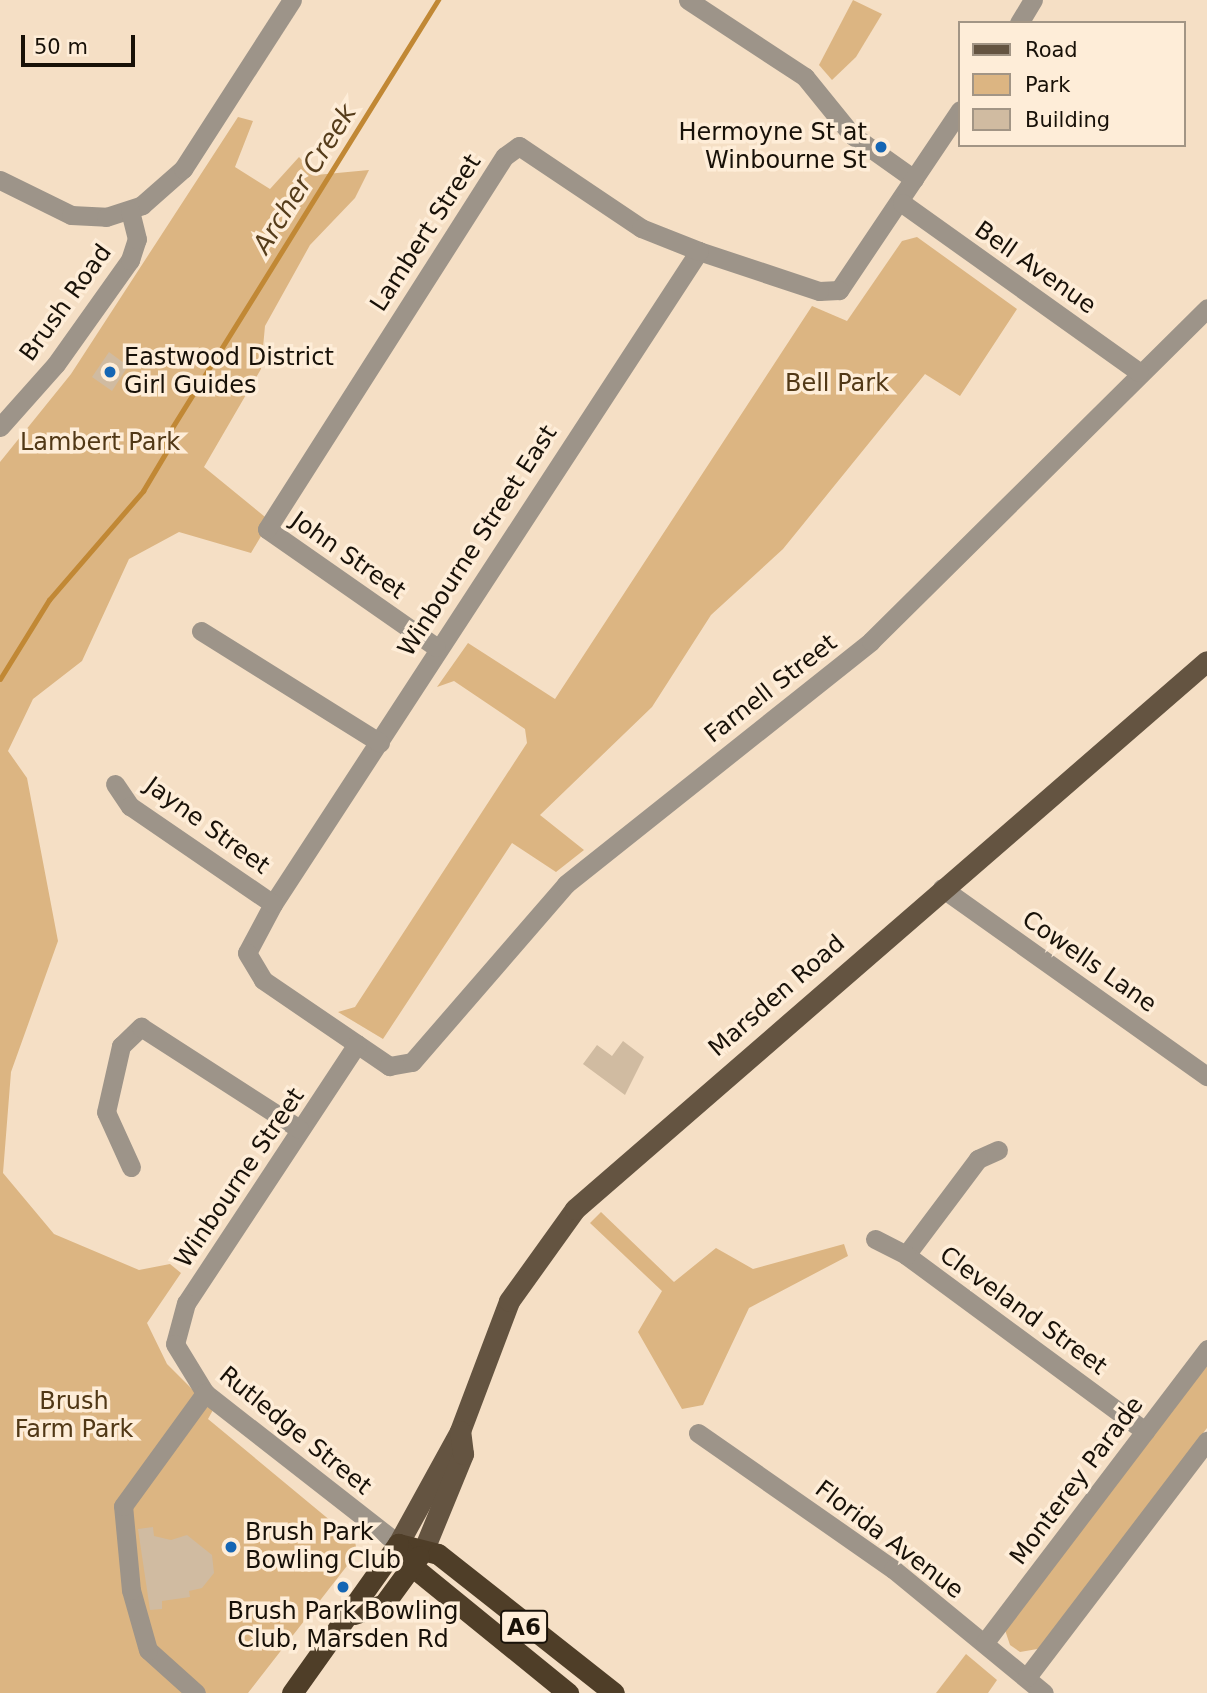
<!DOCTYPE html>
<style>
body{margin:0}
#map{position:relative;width:1207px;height:1693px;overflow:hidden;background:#f5dfc5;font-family:"DejaVu Sans",sans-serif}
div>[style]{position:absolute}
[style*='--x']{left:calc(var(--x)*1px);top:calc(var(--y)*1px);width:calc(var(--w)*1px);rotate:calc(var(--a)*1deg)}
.green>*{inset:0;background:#dcb582}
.stream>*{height:4.5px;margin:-2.25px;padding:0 2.25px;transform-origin:2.25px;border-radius:2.25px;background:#c18835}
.building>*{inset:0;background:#d0bba1}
.minor>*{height:19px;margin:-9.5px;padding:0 9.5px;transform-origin:9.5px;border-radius:9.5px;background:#9d9489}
.major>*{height:21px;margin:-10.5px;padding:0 10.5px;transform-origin:10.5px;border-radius:10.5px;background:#645441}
.highway>*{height:21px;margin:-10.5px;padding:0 10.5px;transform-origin:10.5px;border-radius:10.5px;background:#4f3e28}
.dots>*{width:19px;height:19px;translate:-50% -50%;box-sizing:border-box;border:4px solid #feedd8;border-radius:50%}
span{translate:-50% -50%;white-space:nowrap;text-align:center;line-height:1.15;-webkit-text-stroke:7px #feedd8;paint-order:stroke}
.shield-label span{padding:2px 5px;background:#feedd8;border:2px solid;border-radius:5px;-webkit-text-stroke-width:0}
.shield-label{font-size:23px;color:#181108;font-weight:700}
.poi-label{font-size:24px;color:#181108}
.right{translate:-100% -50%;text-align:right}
.left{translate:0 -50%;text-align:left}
.street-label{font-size:24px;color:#181108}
.park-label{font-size:24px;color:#513816}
.water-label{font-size:26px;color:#563d1b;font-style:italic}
.legend{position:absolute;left:958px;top:21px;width:228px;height:126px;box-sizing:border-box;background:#feedd8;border:2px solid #a29585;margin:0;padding:9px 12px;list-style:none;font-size:21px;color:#181108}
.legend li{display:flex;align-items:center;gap:14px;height:35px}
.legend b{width:35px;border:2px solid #a29585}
.scale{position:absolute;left:21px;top:35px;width:114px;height:32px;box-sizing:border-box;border:4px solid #181108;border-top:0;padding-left:9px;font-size:21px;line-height:24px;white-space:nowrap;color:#181108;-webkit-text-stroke:5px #feedd8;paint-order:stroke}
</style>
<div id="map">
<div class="green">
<div style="clip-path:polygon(853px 0,882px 14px,856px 57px,832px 80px,819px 65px)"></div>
<div style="clip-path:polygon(238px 117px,253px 121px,235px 167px,270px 189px,299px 157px,316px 175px,369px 170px,355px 198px,310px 245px,265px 326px,261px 369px,204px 467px,270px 521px,251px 553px,179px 532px,129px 559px,82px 661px,33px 699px,8px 751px,27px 778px,58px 941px,11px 1072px,3px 1173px,54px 1234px,139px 1270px,170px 1264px,181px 1273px,147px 1323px,167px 1364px,213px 1410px,208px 1419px,355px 1541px,357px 1553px,248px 1693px,0 1693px,0 462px,71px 374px)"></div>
<div style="clip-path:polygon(917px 237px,1017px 309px,960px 396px,925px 374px,783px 549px,711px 615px,652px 707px,540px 815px,584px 850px,556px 872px,512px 843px,383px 1039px,338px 1012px,355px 1007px,527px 743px,525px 729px,454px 681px,437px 687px,468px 643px,555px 699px,812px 306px,847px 321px,902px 241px)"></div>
<div style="clip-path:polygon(601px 1212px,674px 1282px,716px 1248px,753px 1269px,844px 1244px,848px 1256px,749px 1308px,703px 1405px,682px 1409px,638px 1332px,662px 1291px,590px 1223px)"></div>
<div style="clip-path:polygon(1207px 1360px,1207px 1428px,1043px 1648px,1020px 1652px,1010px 1645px,1005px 1630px)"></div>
<div style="clip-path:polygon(966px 1654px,997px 1680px,988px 1693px,936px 1693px)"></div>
</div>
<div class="stream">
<div style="--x:0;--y:679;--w:93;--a:-58.2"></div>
<div style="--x:49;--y:600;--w:144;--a:-49.2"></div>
<div style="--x:143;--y:491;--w:49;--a:-59.2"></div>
<div style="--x:168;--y:449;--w:8;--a:-140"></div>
<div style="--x:162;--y:444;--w:523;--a:-58.13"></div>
</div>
<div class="building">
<div style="clip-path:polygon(109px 352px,128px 366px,112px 391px,92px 377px)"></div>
<div style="clip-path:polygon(623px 1041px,644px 1057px,625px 1095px,583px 1064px,597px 1045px,612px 1056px)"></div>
<div style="clip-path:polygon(153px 1527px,154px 1536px,171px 1540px,187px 1535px,212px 1555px,214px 1573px,202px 1588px,189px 1591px,190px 1597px,162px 1601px,162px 1609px,150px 1610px,138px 1529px)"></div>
</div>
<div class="minor">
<div style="--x:688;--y:0;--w:140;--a:33.3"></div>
<div style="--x:805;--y:77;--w:75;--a:51"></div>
<div style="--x:852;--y:135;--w:76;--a:35.4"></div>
<div style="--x:1019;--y:23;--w:27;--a:-59"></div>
<div style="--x:960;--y:110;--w:217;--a:123.9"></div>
<div style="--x:839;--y:290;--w:20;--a:177"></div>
<div style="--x:819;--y:291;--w:126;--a:-161.6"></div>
<div style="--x:699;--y:251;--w:780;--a:123.12"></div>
<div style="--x:273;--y:904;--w:55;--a:118"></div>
<div style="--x:247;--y:953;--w:31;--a:59"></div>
<div style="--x:263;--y:980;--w:153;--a:34.3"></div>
<div style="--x:389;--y:1066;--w:23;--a:-10"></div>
<div style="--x:412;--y:1062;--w:235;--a:-49.1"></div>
<div style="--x:566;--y:884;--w:390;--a:-38.5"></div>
<div style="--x:871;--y:641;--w:473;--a:-44.7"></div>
<div style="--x:0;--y:180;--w:79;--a:26.2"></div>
<div style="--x:71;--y:215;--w:35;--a:3"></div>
<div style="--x:106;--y:217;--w:38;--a:-18"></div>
<div style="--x:142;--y:205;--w:55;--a:-41.3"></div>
<div style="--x:183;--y:169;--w:201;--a:-57.2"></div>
<div style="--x:902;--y:203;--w:291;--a:35.5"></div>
<div style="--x:0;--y:427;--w:84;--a:-48.4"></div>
<div style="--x:56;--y:364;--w:128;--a:-54.6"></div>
<div style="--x:130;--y:260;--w:22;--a:-72"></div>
<div style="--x:137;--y:239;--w:29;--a:-104"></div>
<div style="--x:201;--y:631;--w:211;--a:32"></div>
<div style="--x:436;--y:647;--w:206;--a:-145.1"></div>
<div style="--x:267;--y:529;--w:442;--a:-57.5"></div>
<div style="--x:505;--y:156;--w:17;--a:-36"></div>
<div style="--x:519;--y:146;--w:147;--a:33.9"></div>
<div style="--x:641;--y:228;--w:62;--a:21.6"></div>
<div style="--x:115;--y:784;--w:27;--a:56"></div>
<div style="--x:130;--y:806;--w:173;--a:34.4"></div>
<div style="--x:942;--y:888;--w:325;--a:35.4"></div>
<div style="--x:357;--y:1044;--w:310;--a:123.4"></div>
<div style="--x:186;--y:1303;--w:42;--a:105"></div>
<div style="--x:175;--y:1344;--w:57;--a:58.5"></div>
<div style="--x:205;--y:1393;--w:245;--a:38"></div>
<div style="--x:998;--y:1150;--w:22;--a:156"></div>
<div style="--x:978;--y:1159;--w:120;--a:126.9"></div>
<div style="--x:906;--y:1255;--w:297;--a:36.4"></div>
<div style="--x:131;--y:1167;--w:60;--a:-114.4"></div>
<div style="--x:106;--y:1112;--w:68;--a:-77.2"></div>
<div style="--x:121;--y:1046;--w:28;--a:-44"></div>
<div style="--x:141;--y:1027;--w:188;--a:32.8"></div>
<div style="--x:875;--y:1239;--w:35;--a:27"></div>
<div style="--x:698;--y:1433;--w:238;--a:34.9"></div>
<div style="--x:893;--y:1569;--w:195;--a:39.4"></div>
<div style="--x:985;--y:1642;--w:368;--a:-52.8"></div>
<div style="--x:1027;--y:1677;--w:297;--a:-52.7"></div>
<div style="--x:196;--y:1693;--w:64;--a:-138.1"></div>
<div style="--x:148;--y:1650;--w:62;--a:-105.8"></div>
<div style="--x:131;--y:1590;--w:84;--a:-95.4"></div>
<div style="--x:123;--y:1506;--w:140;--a:-54"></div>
</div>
<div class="major">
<div style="--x:398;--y:1544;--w:129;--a:-61.2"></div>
<div style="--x:460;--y:1431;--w:139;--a:-69.3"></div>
<div style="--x:509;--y:1301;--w:113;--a:-54.3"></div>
<div style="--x:575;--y:1209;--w:836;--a:-40.93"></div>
<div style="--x:424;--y:1549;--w:103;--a:-67.7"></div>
<div style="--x:463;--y:1454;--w:23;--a:-97"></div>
</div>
<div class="highway">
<div style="--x:398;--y:1544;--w:41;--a:14"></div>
<div style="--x:438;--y:1554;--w:224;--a:38.3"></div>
<div style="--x:398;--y:1544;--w:27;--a:57"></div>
<div style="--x:413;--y:1567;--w:200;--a:39.1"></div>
<div style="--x:354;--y:1614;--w:32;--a:-18"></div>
<div style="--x:384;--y:1604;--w:59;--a:-53.9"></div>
<div style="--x:292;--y:1693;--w:183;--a:-54.6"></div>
</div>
<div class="dots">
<div style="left:881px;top:147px;background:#1566b4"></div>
<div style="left:110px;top:372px;background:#1566b4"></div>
<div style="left:231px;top:1547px;background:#1566b4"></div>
<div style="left:343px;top:1587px;background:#1566b4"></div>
</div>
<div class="shield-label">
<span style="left:524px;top:1627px">A6</span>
</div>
<div class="poi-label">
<span class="right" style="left:867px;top:147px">Hermoyne St at<br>Winbourne St</span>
<span class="left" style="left:124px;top:372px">Eastwood District<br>Girl Guides</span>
<span class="left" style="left:245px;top:1547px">Brush Park<br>Bowling Club</span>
<span style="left:343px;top:1626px">Brush Park Bowling<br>Club, Marsden Rd</span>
</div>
<div class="street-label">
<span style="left:426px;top:233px;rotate:-57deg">Lambert Street</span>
<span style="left:1035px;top:268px;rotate:35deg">Bell Avenue</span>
<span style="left:66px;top:303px;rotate:-54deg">Brush Road</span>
<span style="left:478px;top:541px;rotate:-57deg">Winbourne Street East</span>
<span style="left:348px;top:556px;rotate:35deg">John Street</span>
<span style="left:771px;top:689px;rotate:-38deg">Farnell Street</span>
<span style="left:207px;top:826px;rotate:36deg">Jayne Street</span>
<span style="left:1089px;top:962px;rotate:35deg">Cowells Lane</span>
<span style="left:777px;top:996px;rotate:-41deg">Marsden Road</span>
<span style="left:240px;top:1178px;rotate:-56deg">Winbourne Street</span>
<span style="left:1023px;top:1311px;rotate:36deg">Cleveland Street</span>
<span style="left:295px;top:1431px;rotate:39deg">Rutledge Street</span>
<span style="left:1077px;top:1481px;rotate:-53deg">Monterey Parade</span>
<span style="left:889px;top:1540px;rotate:37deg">Florida Avenue</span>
</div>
<div class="park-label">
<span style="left:837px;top:384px">Bell Park</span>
<span style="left:100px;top:443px">Lambert Park</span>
<span style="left:74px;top:1416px">Brush<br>Farm Park</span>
</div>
<div class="water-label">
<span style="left:305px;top:179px;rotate:-58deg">Archer Creek</span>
</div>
<ul class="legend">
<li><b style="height:9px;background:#645441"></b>Road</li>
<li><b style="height:19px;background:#dcb582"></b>Park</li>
<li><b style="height:19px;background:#d0bba1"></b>Building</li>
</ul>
<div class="scale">50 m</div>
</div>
